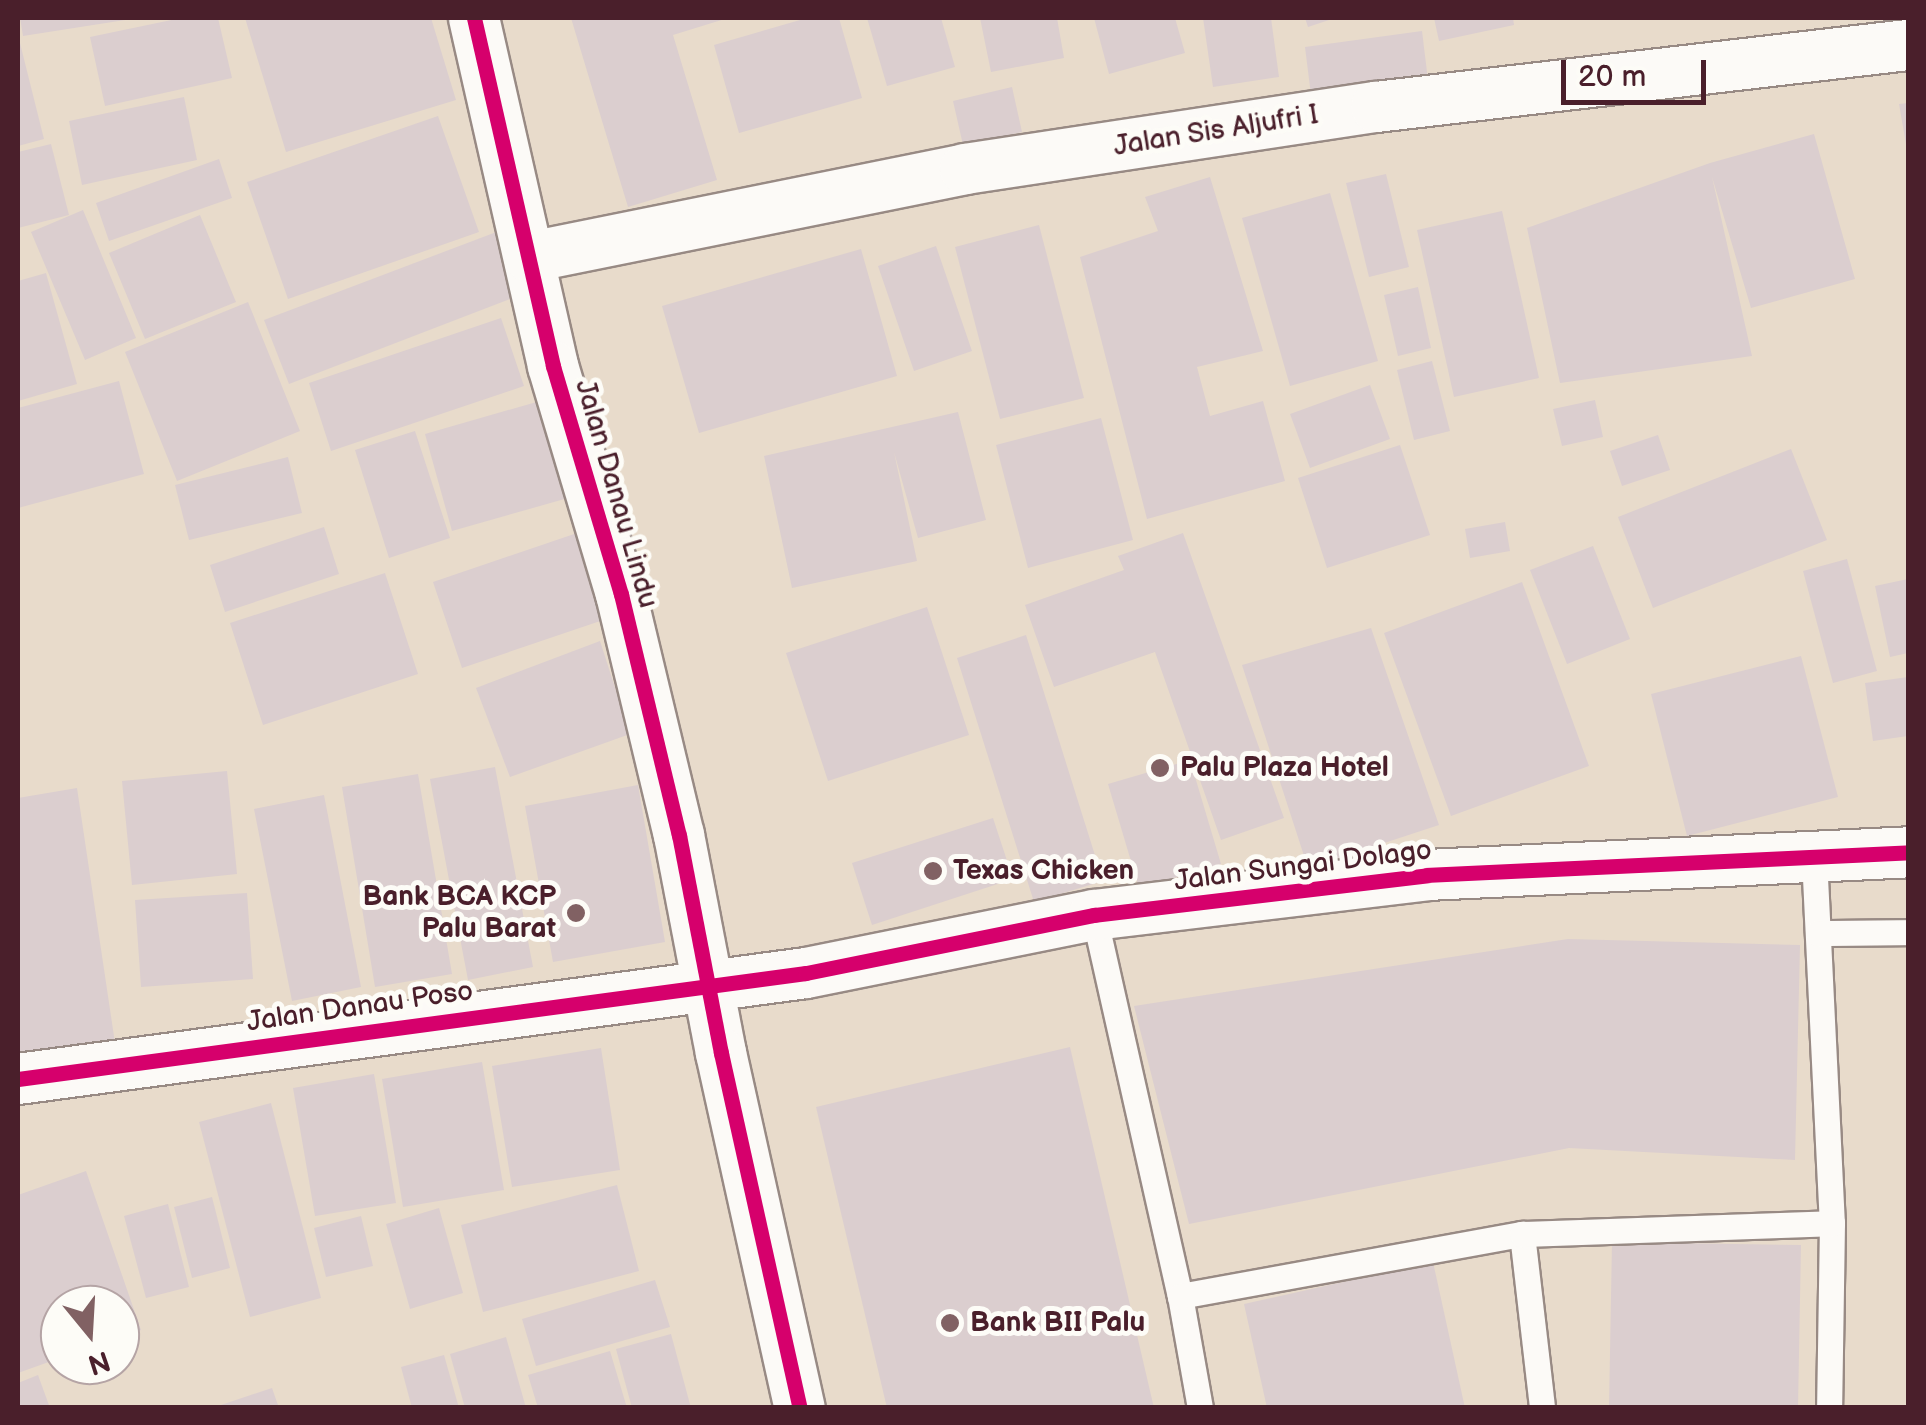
<!DOCTYPE html>
<style>
body{margin:0}
#map{position:relative;width:1926px;height:1425px;overflow:hidden;background:#e8dbcb;font-family:"Balsamiq Sans",sans-serif}
div>[style]{position:absolute}
[style*='--x']{left:calc(var(--x)*1px);top:calc(var(--y)*1px);width:calc(var(--w)*1px);rotate:calc(var(--a)*1deg)}
.building>*{inset:0;background:#dbcecf}
.roads{filter:drop-shadow(2px 0 #988a84) drop-shadow(-2px 0 #988a84) drop-shadow(0 2px #988a84) drop-shadow(0 -2px #988a84)}
.service>*{height:25px;margin:-12.5px;padding:0 12.5px;transform-origin:12.5px;border-radius:12.5px;background:#fcfaf7}
.minor>*{height:50px;margin:-25px;padding:0 25px;transform-origin:25px;border-radius:25px;background:#fcfaf7}
.cycleway>*{height:15px;margin:-7.5px;padding:0 7.5px;transform-origin:7.5px;border-radius:7.5px;background:#d6006c}
.dots>*{width:28px;height:28px;translate:-50% -50%;box-sizing:border-box;border:5px solid #fdfcf7;border-radius:50%}
span{translate:-50% -50%;white-space:nowrap;text-align:center;line-height:1.15;-webkit-text-stroke:10px #fdfcf7;paint-order:stroke}
.street-label{font-size:28px;color:#4a1f2b}
.poi-label{font-size:28px;color:#4a1f2b;font-weight:700}
.left{translate:0 -50%;text-align:left}
.right{translate:-100% -50%;text-align:right}
.frame{position:absolute;inset:0;border:20px solid #4a1f2b;pointer-events:none}
.north{position:absolute;left:40px;top:1285px;width:100px;height:100px;box-sizing:border-box;background:#fdfcf7;border:2px solid #b5a4a5;border-radius:50%;rotate:162deg;font-size:28px;font-weight:700;line-height:40px;text-align:center;color:#4a1f2b}
.north::after{content:'';display:block;margin:auto;width:35px;height:45px;background:#816163;clip-path:polygon(50% 0,100% 100%,50% 72%,0 100%)}
.scale{position:absolute;left:1561px;top:60px;width:145px;height:45px;box-sizing:border-box;border:5px solid #4a1f2b;border-top:0;padding-left:12px;font-size:30px;line-height:35px;white-space:nowrap;color:#4a1f2b;-webkit-text-stroke:8px #fdfcf7;paint-order:stroke}
</style>
<div id="map">
<div class="building">
<div style="clip-path:polygon(20px 18px,125px 18px,125px 20px,23px 36px)"></div>
<div style="clip-path:polygon(181px 18px,218px 18px,232px 78px,105px 106px,90px 37px)"></div>
<div style="clip-path:polygon(245px 18px,431px 18px,456px 100px,286px 152px)"></div>
<div style="clip-path:polygon(571px 18px,728px 18px,673px 35px,717px 180px,628px 207px)"></div>
<div style="clip-path:polygon(807px 18px,839px 18px,862px 98px,739px 133px,714px 45px)"></div>
<div style="clip-path:polygon(867px 18px,941px 18px,955px 67px,887px 86px)"></div>
<div style="clip-path:polygon(980px 18px,1057px 18px,1064px 58px,991px 72px)"></div>
<div style="clip-path:polygon(1094px 18px,1175px 18px,1185px 53px,1109px 74px)"></div>
<div style="clip-path:polygon(1203px 18px,1271px 18px,1279px 77px,1213px 87px)"></div>
<div style="clip-path:polygon(1305px 18px,1335px 18px,1308px 27px)"></div>
<div style="clip-path:polygon(1434px 18px,1513px 18px,1514px 25px,1439px 41px)"></div>
<div style="clip-path:polygon(1422px 31px,1428px 80px,1311px 95px,1305px 47px)"></div>
<div style="clip-path:polygon(19px 39px,44px 139px,18px 146px,18px 40px)"></div>
<div style="clip-path:polygon(1012px 87px,1022px 132px,963px 145px,953px 101px)"></div>
<div style="clip-path:polygon(184px 97px,197px 160px,82px 185px,69px 121px)"></div>
<div style="clip-path:polygon(1908px 103px,1908px 150px,1907px 150px,1899px 104px)"></div>
<div style="clip-path:polygon(438px 116px,479px 232px,288px 299px,247px 182px)"></div>
<div style="clip-path:polygon(1814px 134px,1855px 279px,1751px 308px,1712px 177px,1752px 356px,1560px 383px,1527px 228px,1710px 163px)"></div>
<div style="clip-path:polygon(51px 144px,69px 215px,18px 228px,18px 152px)"></div>
<div style="clip-path:polygon(219px 159px,232px 198px,109px 241px,96px 203px)"></div>
<div style="clip-path:polygon(1386px 174px,1409px 267px,1369px 277px,1346px 183px)"></div>
<div style="clip-path:polygon(1210px 177px,1263px 351px,1197px 367px,1210px 416px,1263px 401px,1285px 481px,1147px 519px,1080px 257px,1158px 231px,1145px 197px)"></div>
<div style="clip-path:polygon(1330px 193px,1378px 361px,1290px 386px,1242px 218px)"></div>
<div style="clip-path:polygon(83px 210px,136px 338px,85px 360px,31px 232px)"></div>
<div style="clip-path:polygon(1502px 211px,1539px 378px,1454px 397px,1417px 230px)"></div>
<div style="clip-path:polygon(200px 215px,236px 302px,145px 339px,109px 253px)"></div>
<div style="clip-path:polygon(1039px 225px,1084px 398px,1000px 419px,955px 247px)"></div>
<div style="clip-path:polygon(499px 231px,523px 294px,289px 384px,264px 320px)"></div>
<div style="clip-path:polygon(936px 246px,972px 351px,914px 371px,878px 266px)"></div>
<div style="clip-path:polygon(861px 249px,897px 376px,699px 433px,662px 306px)"></div>
<div style="clip-path:polygon(46px 273px,77px 384px,18px 401px,18px 281px)"></div>
<div style="clip-path:polygon(1418px 287px,1431px 348px,1398px 356px,1384px 295px)"></div>
<div style="clip-path:polygon(248px 302px,300px 431px,177px 481px,125px 352px)"></div>
<div style="clip-path:polygon(501px 318px,524px 386px,331px 451px,309px 383px)"></div>
<div style="clip-path:polygon(1432px 361px,1450px 431px,1414px 440px,1397px 370px)"></div>
<div style="clip-path:polygon(119px 381px,144px 474px,18px 508px,18px 408px)"></div>
<div style="clip-path:polygon(1370px 385px,1390px 439px,1310px 468px,1290px 414px)"></div>
<div style="clip-path:polygon(547px 399px,575px 496px,452px 531px,425px 434px)"></div>
<div style="clip-path:polygon(1595px 400px,1603px 437px,1562px 446px,1553px 409px)"></div>
<div style="clip-path:polygon(958px 412px,986px 520px,918px 538px,894px 452px,917px 561px,792px 588px,764px 456px)"></div>
<div style="clip-path:polygon(1101px 418px,1133px 540px,1028px 568px,996px 445px)"></div>
<div style="clip-path:polygon(415px 431px,450px 538px,389px 558px,355px 450px)"></div>
<div style="clip-path:polygon(1658px 435px,1670px 470px,1622px 486px,1610px 451px)"></div>
<div style="clip-path:polygon(1400px 445px,1430px 535px,1327px 568px,1298px 478px)"></div>
<div style="clip-path:polygon(1791px 449px,1827px 540px,1653px 608px,1618px 517px)"></div>
<div style="clip-path:polygon(288px 457px,302px 513px,189px 540px,175px 485px)"></div>
<div style="clip-path:polygon(1505px 522px,1510px 551px,1470px 558px,1465px 529px)"></div>
<div style="clip-path:polygon(324px 527px,339px 574px,225px 612px,210px 565px)"></div>
<div style="clip-path:polygon(586px 530px,615px 616px,462px 668px,433px 582px)"></div>
<div style="clip-path:polygon(1183px 533px,1284px 818px,1221px 840px,1155px 652px,1054px 687px,1025px 605px,1124px 570px,1118px 556px)"></div>
<div style="clip-path:polygon(1593px 546px,1630px 639px,1567px 664px,1530px 570px)"></div>
<div style="clip-path:polygon(1847px 559px,1877px 671px,1833px 683px,1803px 571px)"></div>
<div style="clip-path:polygon(385px 573px,418px 674px,263px 725px,230px 623px)"></div>
<div style="clip-path:polygon(1908px 579px,1908px 653px,1890px 657px,1875px 586px)"></div>
<div style="clip-path:polygon(1522px 582px,1589px 766px,1451px 816px,1384px 633px)"></div>
<div style="clip-path:polygon(927px 607px,969px 735px,828px 781px,786px 653px)"></div>
<div style="clip-path:polygon(1371px 628px,1439px 825px,1308px 868px,1242px 665px)"></div>
<div style="clip-path:polygon(1026px 635px,1103px 881px,1034px 902px,957px 658px)"></div>
<div style="clip-path:polygon(600px 641px,630px 734px,510px 777px,476px 688px)"></div>
<div style="clip-path:polygon(1801px 656px,1838px 797px,1687px 836px,1651px 694px)"></div>
<div style="clip-path:polygon(1908px 677px,1908px 736px,1873px 741px,1865px 683px)"></div>
<div style="clip-path:polygon(1190px 760px,1221px 864px,1139px 888px,1108px 784px)"></div>
<div style="clip-path:polygon(495px 767px,533px 967px,468px 980px,430px 779px)"></div>
<div style="clip-path:polygon(227px 771px,237px 874px,132px 885px,122px 781px)"></div>
<div style="clip-path:polygon(418px 774px,452px 974px,375px 987px,342px 787px)"></div>
<div style="clip-path:polygon(638px 785px,665px 942px,553px 962px,525px 806px)"></div>
<div style="clip-path:polygon(77px 788px,115px 1043px,18px 1058px,18px 798px)"></div>
<div style="clip-path:polygon(324px 795px,361px 987px,292px 1001px,254px 809px)"></div>
<div style="clip-path:polygon(993px 818px,1013px 879px,872px 925px,852px 863px)"></div>
<div style="clip-path:polygon(247px 893px,253px 979px,141px 987px,135px 900px)"></div>
<div style="clip-path:polygon(1568px 939px,1800px 945px,1795px 1160px,1569px 1148px,1189px 1224px,1134px 1006px)"></div>
<div style="clip-path:polygon(1070px 1047px,1154px 1408px,887px 1408px,816px 1107px)"></div>
<div style="clip-path:polygon(601px 1048px,620px 1170px,512px 1187px,492px 1066px)"></div>
<div style="clip-path:polygon(482px 1062px,504px 1190px,403px 1207px,382px 1079px)"></div>
<div style="clip-path:polygon(374px 1074px,396px 1203px,315px 1216px,293px 1088px)"></div>
<div style="clip-path:polygon(271px 1103px,321px 1298px,250px 1317px,199px 1122px)"></div>
<div style="clip-path:polygon(86px 1171px,141px 1330px,120px 1337px,120px 1305px,60px 1305px,60px 1358px,18px 1373px,18px 1195px)"></div>
<div style="clip-path:polygon(617px 1185px,639px 1271px,483px 1312px,461px 1225px)"></div>
<div style="clip-path:polygon(212px 1197px,230px 1268px,192px 1278px,174px 1207px)"></div>
<div style="clip-path:polygon(168px 1204px,189px 1287px,146px 1298px,124px 1216px)"></div>
<div style="clip-path:polygon(439px 1208px,463px 1293px,410px 1309px,386px 1224px)"></div>
<div style="clip-path:polygon(361px 1216px,373px 1266px,326px 1277px,314px 1228px)"></div>
<div style="clip-path:polygon(1612px 1242px,1801px 1245px,1798px 1408px,1609px 1408px)"></div>
<div style="clip-path:polygon(1433px 1262px,1465px 1408px,1267px 1408px,1244px 1304px)"></div>
<div style="clip-path:polygon(655px 1280px,670px 1327px,536px 1366px,522px 1319px)"></div>
<div style="clip-path:polygon(671px 1334px,691px 1408px,632px 1408px,616px 1349px)"></div>
<div style="clip-path:polygon(506px 1337px,526px 1408px,465px 1408px,450px 1354px)"></div>
<div style="clip-path:polygon(610px 1351px,627px 1408px,538px 1408px,528px 1375px)"></div>
<div style="clip-path:polygon(444px 1355px,459px 1408px,412px 1408px,401px 1367px)"></div>
<div style="clip-path:polygon(38px 1375px,50px 1408px,18px 1408px,18px 1383px)"></div>
<div style="clip-path:polygon(272px 1388px,279px 1408px,215px 1408px,215px 1407px)"></div>
</div>
<div class="roads">
<div class="service">
<div style="--x:1814;--y:857;--w:366;--a:87.2"></div>
<div style="--x:1832;--y:1223;--w:185;--a:90.9"></div>
<div style="--x:1094;--y:915;--w:391;--a:77.3"></div>
<div style="--x:1818;--y:933;--w:90;--a:-0.6"></div>
<div style="--x:1522;--y:1234;--w:175;--a:83.4"></div>
<div style="--x:1200;--y:1408;--w:114;--a:-100.1"></div>
<div style="--x:1180;--y:1296;--w:348;--a:-10.3"></div>
<div style="--x:1522;--y:1234;--w:310;--a:-2"></div>
</div>
<div class="minor">
<div style="--x:474;--y:18;--w:357;--a:77.2"></div>
<div style="--x:553;--y:366;--w:238;--a:73.4"></div>
<div style="--x:621;--y:594;--w:248;--a:76.5"></div>
<div style="--x:679;--y:835;--w:222;--a:79.1"></div>
<div style="--x:721;--y:1053;--w:364;--a:77.5"></div>
<div style="--x:530;--y:257;--w:444;--a:-11.4"></div>
<div style="--x:965;--y:169;--w:416;--a:-8.6"></div>
<div style="--x:1376;--y:107;--w:536;--a:-6.65"></div>
<div style="--x:18;--y:1079;--w:795;--a:-7.66"></div>
<div style="--x:806;--y:973;--w:294;--a:-11.4"></div>
<div style="--x:1094;--y:915;--w:335;--a:-6.8"></div>
<div style="--x:1427;--y:875;--w:482;--a:-2.7"></div>
</div>
</div>
<div class="cycleway">
<div style="--x:474;--y:18;--w:357;--a:77.2"></div>
<div style="--x:553;--y:366;--w:238;--a:73.4"></div>
<div style="--x:621;--y:594;--w:248;--a:76.5"></div>
<div style="--x:679;--y:835;--w:222;--a:79.1"></div>
<div style="--x:721;--y:1053;--w:364;--a:77.5"></div>
<div style="--x:18;--y:1079;--w:795;--a:-7.66"></div>
<div style="--x:806;--y:973;--w:294;--a:-11.4"></div>
<div style="--x:1094;--y:915;--w:335;--a:-6.8"></div>
<div style="--x:1427;--y:875;--w:482;--a:-2.7"></div>
</div>
<div class="dots">
<div style="left:1160px;top:768px;background:#816163"></div>
<div style="left:933px;top:871px;background:#816163"></div>
<div style="left:576px;top:913px;background:#816163"></div>
<div style="left:950px;top:1323px;background:#816163"></div>
</div>
<div class="street-label">
<span style="left:1216px;top:131px;rotate:-9deg">Jalan Sis Aljufri I</span>
<span style="left:616px;top:494px;rotate:74deg">Jalan Danau Lindu</span>
<span style="left:1303px;top:866px;rotate:-7deg">Jalan Sungai Dolago</span>
<span style="left:360px;top:1007px;rotate:-8deg">Jalan Danau Poso</span>
</div>
<div class="poi-label">
<span class="left" style="left:1180px;top:768px">Palu Plaza Hotel</span>
<span class="left" style="left:953px;top:871px">Texas Chicken</span>
<span class="right" style="left:556px;top:913px">Bank BCA KCP<br>Palu Barat</span>
<span class="left" style="left:970px;top:1323px">Bank BII Palu</span>
</div>
<div class="frame"></div>
<div class="north">N</div>
<div class="scale">20 m</div>
</div>
